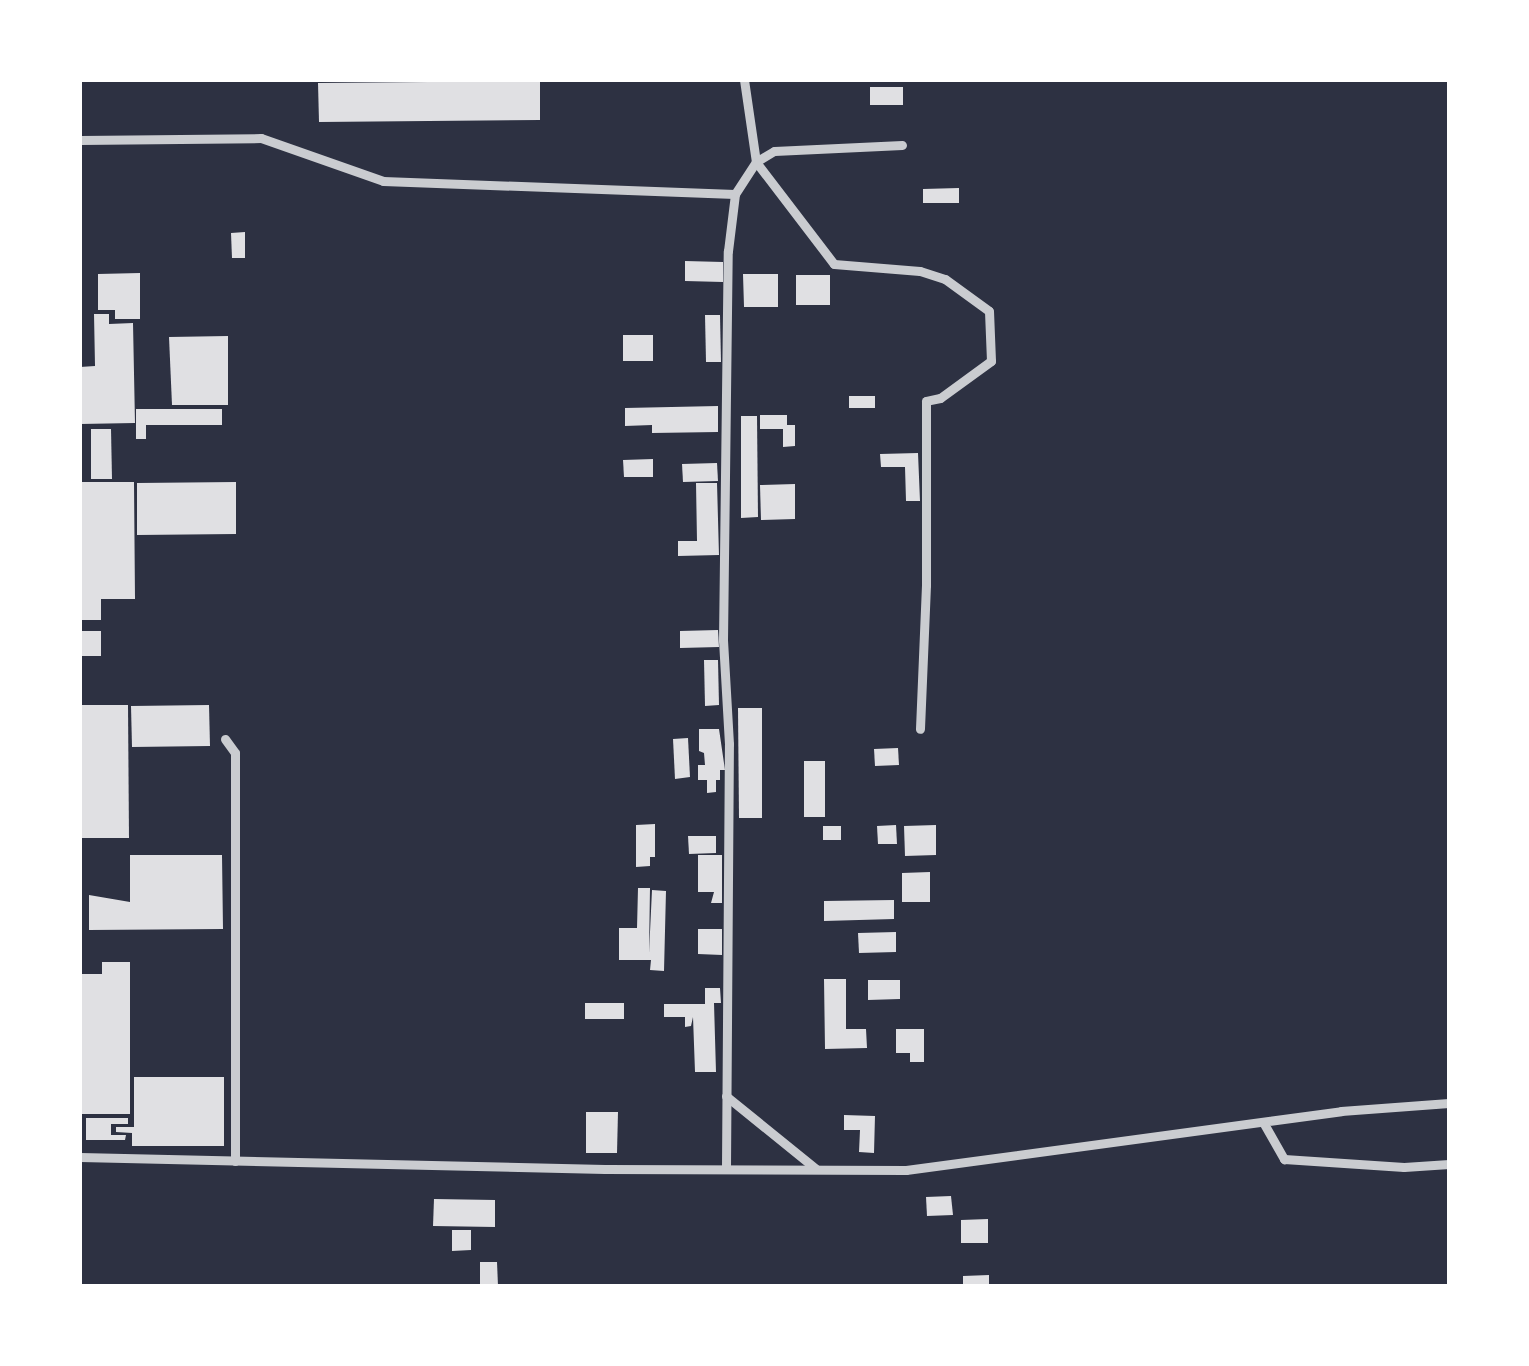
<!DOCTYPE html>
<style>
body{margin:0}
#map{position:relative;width:1529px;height:1366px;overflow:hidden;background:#2d3142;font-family:"Times New Roman",serif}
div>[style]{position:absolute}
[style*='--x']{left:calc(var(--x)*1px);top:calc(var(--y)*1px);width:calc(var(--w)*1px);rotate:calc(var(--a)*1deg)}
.building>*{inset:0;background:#e0e0e3}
.minor>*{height:9px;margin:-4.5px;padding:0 4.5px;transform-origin:4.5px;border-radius:4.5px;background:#caccd0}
span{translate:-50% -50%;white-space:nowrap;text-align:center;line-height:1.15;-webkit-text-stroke:8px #fff;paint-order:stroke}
.frame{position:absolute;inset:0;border:82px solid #fff;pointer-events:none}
</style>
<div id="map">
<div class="building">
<div style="clip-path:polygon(540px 81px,540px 120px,319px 122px,318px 83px)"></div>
<div style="clip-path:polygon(870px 87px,903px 87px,903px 105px,870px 105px)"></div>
<div style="clip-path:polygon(959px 188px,959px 203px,923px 203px,923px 189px)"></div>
<div style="clip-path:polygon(245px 232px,245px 258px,232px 258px,231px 233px)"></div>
<div style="clip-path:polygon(685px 261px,723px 262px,723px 282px,685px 281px)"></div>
<div style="clip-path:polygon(140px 273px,140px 319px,115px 319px,115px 310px,98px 310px,98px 274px)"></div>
<div style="clip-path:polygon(743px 274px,778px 274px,778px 307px,744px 307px)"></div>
<div style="clip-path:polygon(796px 275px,830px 275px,830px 305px,796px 305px)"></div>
<div style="clip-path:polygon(94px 314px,109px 314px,109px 324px,133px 323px,135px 423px,80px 424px,80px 367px,95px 366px)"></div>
<div style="clip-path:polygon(705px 315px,720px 315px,721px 362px,706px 362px)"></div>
<div style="clip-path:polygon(623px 335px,653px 335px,653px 361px,623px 361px)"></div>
<div style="clip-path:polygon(228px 336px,228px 405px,172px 405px,169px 337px)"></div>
<div style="clip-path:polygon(849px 396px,875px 396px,875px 408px,849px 408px)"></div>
<div style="clip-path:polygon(718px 406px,718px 432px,652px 433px,652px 425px,625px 426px,625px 408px)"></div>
<div style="clip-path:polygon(136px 409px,222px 409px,222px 425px,146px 425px,146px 439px,136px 439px)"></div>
<div style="clip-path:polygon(760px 415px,787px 415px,787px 425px,795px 425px,795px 446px,783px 447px,783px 429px,760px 429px)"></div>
<div style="clip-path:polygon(741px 416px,757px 416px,758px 517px,741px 518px)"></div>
<div style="clip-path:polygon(91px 429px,111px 429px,112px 479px,91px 479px)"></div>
<div style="clip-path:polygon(918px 453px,920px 501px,906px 501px,905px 467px,881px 467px,880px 454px)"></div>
<div style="clip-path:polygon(653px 459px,653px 477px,624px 477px,623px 460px)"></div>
<div style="clip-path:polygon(717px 463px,718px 481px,683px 482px,682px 464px)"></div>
<div style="clip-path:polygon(80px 482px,134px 482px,135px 599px,101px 599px,101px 620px,80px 620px)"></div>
<div style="clip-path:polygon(236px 482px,236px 534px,137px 535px,137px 483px)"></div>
<div style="clip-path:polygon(696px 483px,717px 483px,719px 555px,678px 556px,678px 541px,697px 541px)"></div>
<div style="clip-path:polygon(795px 484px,795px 519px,761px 520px,760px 485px)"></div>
<div style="clip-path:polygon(718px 630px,719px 647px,680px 648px,680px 631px)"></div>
<div style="clip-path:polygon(80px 631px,101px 631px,101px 656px,80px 656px)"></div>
<div style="clip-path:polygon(704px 660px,718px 660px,719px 705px,705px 706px)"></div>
<div style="clip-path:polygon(80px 705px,128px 705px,129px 838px,80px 838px)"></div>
<div style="clip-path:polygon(209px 705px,210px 746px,132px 747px,131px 706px)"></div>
<div style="clip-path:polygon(738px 708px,762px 708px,762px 818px,739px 818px)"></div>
<div style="clip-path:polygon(699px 729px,719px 729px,725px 770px,720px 770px,720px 780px,716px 780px,716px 792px,707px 793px,707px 780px,698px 780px,698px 765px,705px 765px,704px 753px,699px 751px)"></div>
<div style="clip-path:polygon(688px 738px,690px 777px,675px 779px,673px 739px)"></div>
<div style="clip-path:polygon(898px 748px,899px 765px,875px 766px,874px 749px)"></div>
<div style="clip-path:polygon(804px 761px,825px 761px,825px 817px,804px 817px)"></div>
<div style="clip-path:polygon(655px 824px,655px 857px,650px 857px,650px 866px,636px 867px,636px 825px)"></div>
<div style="clip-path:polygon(896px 825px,897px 844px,878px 844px,877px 826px)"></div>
<div style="clip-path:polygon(936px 825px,936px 855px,905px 856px,904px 826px)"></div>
<div style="clip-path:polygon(823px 826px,841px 826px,841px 840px,823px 840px)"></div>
<div style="clip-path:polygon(688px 836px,716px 836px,716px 853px,689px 854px)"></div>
<div style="clip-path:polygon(130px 855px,222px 855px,223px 929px,89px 930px,89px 895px,130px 902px)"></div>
<div style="clip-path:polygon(698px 855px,722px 855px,722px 903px,711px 903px,714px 892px,698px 892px)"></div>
<div style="clip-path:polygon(930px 872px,930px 902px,902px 902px,902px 873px)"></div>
<div style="clip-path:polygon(638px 888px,650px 888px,649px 953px,652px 890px,666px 891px,664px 971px,650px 970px,651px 960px,619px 960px,619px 928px,637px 928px)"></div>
<div style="clip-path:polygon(894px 900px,894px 919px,824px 921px,824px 901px)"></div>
<div style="clip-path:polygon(698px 929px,722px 929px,722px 955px,698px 954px)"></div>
<div style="clip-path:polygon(896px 932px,896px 952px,859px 953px,858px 933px)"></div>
<div style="clip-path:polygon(102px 962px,130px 962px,130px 1114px,80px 1114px,80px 974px,102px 974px)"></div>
<div style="clip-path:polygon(824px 979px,846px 979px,846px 1029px,866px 1029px,867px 1048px,825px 1049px)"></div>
<div style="clip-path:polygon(868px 980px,900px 980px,900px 999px,868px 1000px)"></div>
<div style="clip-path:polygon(705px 988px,720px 988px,721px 1003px,714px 1003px,716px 1072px,695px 1072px,693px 1017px,691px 1026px,685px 1027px,685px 1017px,664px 1017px,664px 1004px,705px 1004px)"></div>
<div style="clip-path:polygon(585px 1003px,624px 1003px,624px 1019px,585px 1019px)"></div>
<div style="clip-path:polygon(896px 1029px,924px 1029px,924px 1062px,910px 1062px,910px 1053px,896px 1053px)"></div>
<div style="clip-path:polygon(134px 1077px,224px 1077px,224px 1146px,132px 1146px,132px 1133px,116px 1132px,116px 1127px,134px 1127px)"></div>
<div style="clip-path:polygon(586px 1112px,618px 1112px,617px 1153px,586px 1153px)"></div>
<div style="clip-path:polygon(844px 1115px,875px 1116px,874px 1153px,859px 1152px,860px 1130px,844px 1130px)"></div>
<div style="clip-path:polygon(86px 1118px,128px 1118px,128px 1124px,111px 1124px,111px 1135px,126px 1135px,125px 1140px,86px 1140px)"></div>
<div style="clip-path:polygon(951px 1196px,953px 1215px,927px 1216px,926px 1197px)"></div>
<div style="clip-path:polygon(434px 1199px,495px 1200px,495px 1227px,433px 1226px)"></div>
<div style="clip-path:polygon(988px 1219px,988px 1243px,961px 1243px,961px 1220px)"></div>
<div style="clip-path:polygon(452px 1230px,471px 1230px,471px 1250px,452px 1251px)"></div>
<div style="clip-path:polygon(480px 1262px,497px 1262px,498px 1286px,480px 1286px)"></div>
<div style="clip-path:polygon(989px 1275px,989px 1286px,963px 1286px,963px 1276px)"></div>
</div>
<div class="minor">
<div style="--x:80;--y:140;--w:181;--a:-0.6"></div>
<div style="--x:261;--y:138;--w:129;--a:19.4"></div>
<div style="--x:383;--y:181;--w:352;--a:2.1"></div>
<div style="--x:902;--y:145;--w:128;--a:177.3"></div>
<div style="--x:774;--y:151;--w:21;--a:149"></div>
<div style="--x:756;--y:162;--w:128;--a:52.6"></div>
<div style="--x:834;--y:264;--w:86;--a:4.7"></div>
<div style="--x:920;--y:271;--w:26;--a:18"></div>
<div style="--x:945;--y:279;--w:54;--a:36"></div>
<div style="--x:989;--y:311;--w:50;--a:87.7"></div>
<div style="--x:991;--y:361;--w:63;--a:144"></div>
<div style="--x:940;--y:398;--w:14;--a:168"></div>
<div style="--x:926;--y:401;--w:184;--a:90"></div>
<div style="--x:926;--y:585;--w:144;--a:92.4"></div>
<div style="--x:225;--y:739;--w:17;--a:54"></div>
<div style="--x:235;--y:753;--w:408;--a:90"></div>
<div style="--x:726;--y:1096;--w:116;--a:39"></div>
<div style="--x:1263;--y:1122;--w:43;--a:60.4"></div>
<div style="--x:1284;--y:1159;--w:120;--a:3.8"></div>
<div style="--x:1404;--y:1167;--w:45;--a:-3.8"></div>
<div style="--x:80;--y:1157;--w:525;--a:1.31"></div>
<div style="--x:605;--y:1169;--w:301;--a:0.2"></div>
<div style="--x:906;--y:1170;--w:439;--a:-7.7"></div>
<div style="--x:1341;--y:1111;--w:108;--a:-4.2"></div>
<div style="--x:726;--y:1167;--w:423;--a:-89.6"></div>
<div style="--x:729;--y:744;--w:104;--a:-93.3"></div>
<div style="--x:723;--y:640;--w:389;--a:-89.3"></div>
<div style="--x:728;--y:251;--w:57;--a:-83"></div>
<div style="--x:735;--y:194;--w:38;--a:-57"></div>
<div style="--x:756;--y:162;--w:83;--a:-98.3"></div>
</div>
<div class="frame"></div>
</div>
